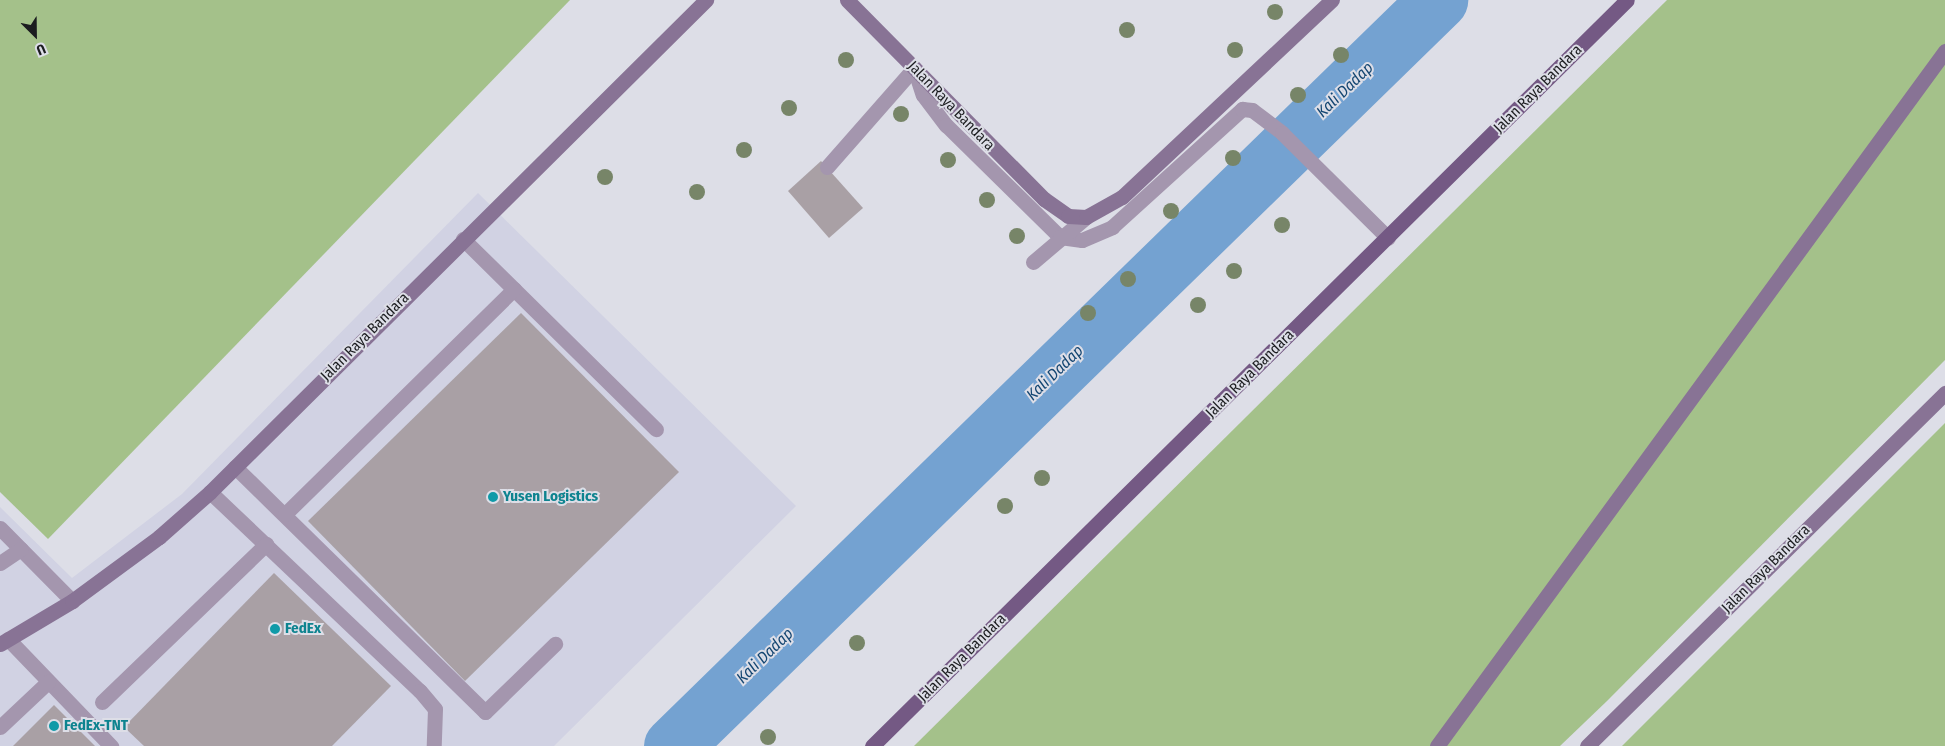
<!DOCTYPE html>
<style>
body{margin:0}
#map{position:relative;width:1945px;height:746px;overflow:hidden;background:#dddee7;font-family:"Fira Sans Condensed",sans-serif}
div>[style]{position:absolute}
[style*='--x']{left:calc(var(--x)*1px);top:calc(var(--y)*1px);width:calc(var(--w)*1px);rotate:calc(var(--a)*1deg)}
.built>*{inset:0;background:#d1d2e3}
.green>*{inset:0;background:#a4c18a}
.river>*{height:59px;margin:-29.5px;padding:0 29.5px;transform-origin:29.5px;border-radius:29.5px;background:#74a2d1}
.building>*{inset:0;background:#a9a0a5}
.lane>*{height:15px;margin:-7.5px;padding:0 7.5px;transform-origin:7.5px;border-radius:7.5px;background:#a496ae}
.secondary>*{height:15px;margin:-7.5px;padding:0 7.5px;transform-origin:7.5px;border-radius:7.5px;background:#887395}
.primary>*{height:15px;margin:-7.5px;padding:0 7.5px;transform-origin:7.5px;border-radius:7.5px;background:#745984}
.trees>*{width:16px;height:16px;margin:-8px;border-radius:50%;background:#778568}
.dots>*{width:14px;height:14px;translate:-50% -50%;box-sizing:border-box;border:2px solid #dddee7;border-radius:50%}
span{translate:-50% -50%;white-space:nowrap;text-align:center;line-height:1.15;-webkit-text-stroke:4px #dddee7;paint-order:stroke}
.street-label{font-size:15px;color:#1b1c1f}
.culture-label{font-size:15px;color:#0d838f;font-weight:700}
.left{translate:0 -50%;text-align:left}
.water-label{font-size:16px;color:#144672;font-style:italic}
.north{position:absolute;left:10px;top:10px;width:50px;height:50px;-webkit-text-stroke:4px #dddee7;paint-order:stroke;rotate:157deg;font-size:14px;font-weight:700;line-height:20px;text-align:center;color:#1b1c1f}
.north::after{content:'';display:block;margin:auto;width:18px;height:22px;background:#1b1c1f;clip-path:polygon(50% 0,100% 100%,50% 72%,0 100%)}
</style>
<div id="map">
<div class="built">
<div style="clip-path:polygon(478px 193px,796px 506px,554px 746px,0 746px,0 507px,72px 578px,182px 494px)"></div>
</div>
<div class="green">
<div style="clip-path:polygon(0 0,570px 0,48px 539px,0 492px)"></div>
<div style="clip-path:polygon(1667px 0,1945px 0,1945px 360px,1607px 701px,1560px 746px,914px 746px)"></div>
<div style="clip-path:polygon(1945px 423px,1945px 746px,1622px 746px)"></div>
</div>
<div class="river">
<div style="--x:673;--y:746;--w:1069;--a:-44.28"></div>
</div>
<div class="building">
<div style="clip-path:polygon(821px 161px,863px 208px,829px 238px,788px 191px)"></div>
<div style="clip-path:polygon(521px 313px,679px 472px,465px 681px,308px 521px)"></div>
<div style="clip-path:polygon(274px 573px,391px 686px,332px 746px,144px 746px,124px 727px)"></div>
<div style="clip-path:polygon(54px 705px,95px 746px,13px 746px)"></div>
</div>
<div class="lane">
<div style="--x:914;--y:68;--w:28;--a:72"></div>
<div style="--x:923;--y:95;--w:38;--a:53"></div>
<div style="--x:946;--y:125;--w:160;--a:44.5"></div>
<div style="--x:1060;--y:237;--w:22;--a:8"></div>
<div style="--x:1082;--y:240;--w:33;--a:-23"></div>
<div style="--x:1112;--y:227;--w:176;--a:-42.2"></div>
<div style="--x:1242;--y:109;--w:10;--a:6"></div>
<div style="--x:1252;--y:110;--w:38;--a:37"></div>
<div style="--x:1282;--y:133;--w:149;--a:44.7"></div>
<div style="--x:827;--y:167;--w:132;--a:-48.7"></div>
<div style="--x:463;--y:239;--w:271;--a:44.6"></div>
<div style="--x:1033;--y:262;--w:70;--a:-40.3"></div>
<div style="--x:235;--y:467;--w:350;--a:44.4"></div>
<div style="--x:485;--y:712;--w:98;--a:-44.2"></div>
<div style="--x:210;--y:492;--w:289;--a:43.5"></div>
<div style="--x:420;--y:691;--w:23;--a:50"></div>
<div style="--x:435;--y:709;--w:37;--a:92"></div>
<div style="--x:285;--y:514;--w:321;--a:-44.5"></div>
<div style="--x:0;--y:528;--w:103;--a:45.4"></div>
<div style="--x:0;--y:563;--w:25;--a:-34"></div>
<div style="--x:8;--y:639;--w:149;--a:46.1"></div>
<div style="--x:102;--y:702;--w:228;--a:-43.9"></div>
<div style="--x:0;--y:727;--w:66;--a:-43.2"></div>
</div>
<div class="secondary">
<div style="--x:847;--y:0;--w:280;--a:45.3"></div>
<div style="--x:1044;--y:199;--w:29;--a:35"></div>
<div style="--x:1068;--y:216;--w:18;--a:3"></div>
<div style="--x:1086;--y:217;--w:41;--a:-29.1"></div>
<div style="--x:1122;--y:197;--w:288;--a:-43.2"></div>
<div style="--x:0;--y:644;--w:84;--a:-30.8"></div>
<div style="--x:72;--y:601;--w:108;--a:-36.3"></div>
<div style="--x:159;--y:537;--w:68;--a:-41.4"></div>
<div style="--x:210;--y:492;--w:699;--a:-44.77"></div>
<div style="--x:1437;--y:746;--w:861;--a:-53.84"></div>
<div style="--x:1587;--y:746;--w:503;--a:-44.6"></div>
</div>
<div class="primary">
<div style="--x:872;--y:746;--w:1061;--a:-44.66"></div>
</div>
<div class="trees">
<div style="left:1275px;top:12px"></div>
<div style="left:1127px;top:30px"></div>
<div style="left:1235px;top:50px"></div>
<div style="left:1341px;top:55px"></div>
<div style="left:846px;top:60px"></div>
<div style="left:1298px;top:95px"></div>
<div style="left:789px;top:108px"></div>
<div style="left:901px;top:114px"></div>
<div style="left:744px;top:150px"></div>
<div style="left:1233px;top:158px"></div>
<div style="left:948px;top:160px"></div>
<div style="left:605px;top:177px"></div>
<div style="left:697px;top:192px"></div>
<div style="left:987px;top:200px"></div>
<div style="left:1171px;top:211px"></div>
<div style="left:1282px;top:225px"></div>
<div style="left:1017px;top:236px"></div>
<div style="left:1234px;top:271px"></div>
<div style="left:1128px;top:279px"></div>
<div style="left:1198px;top:305px"></div>
<div style="left:1088px;top:313px"></div>
<div style="left:1042px;top:478px"></div>
<div style="left:1005px;top:506px"></div>
<div style="left:857px;top:643px"></div>
<div style="left:768px;top:737px"></div>
</div>
<div class="dots">
<div style="left:493px;top:497px;background:#0f9aa8"></div>
<div style="left:275px;top:629px;background:#0f9aa8"></div>
<div style="left:54px;top:726px;background:#0f9aa8"></div>
</div>
<div class="street-label">
<span style="left:1538px;top:89px;rotate:-45deg">Jalan Raya Bandara</span>
<span style="left:951px;top:106px;rotate:46deg">Jalan Raya Bandara</span>
<span style="left:365px;top:337px;rotate:-45deg">Jalan Raya Bandara</span>
<span style="left:1250px;top:374px;rotate:-45deg">Jalan Raya Bandara</span>
<span style="left:1766px;top:569px;rotate:-45deg">Jalan Raya Bandara</span>
<span style="left:962px;top:658px;rotate:-45deg">Jalan Raya Bandara</span>
</div>
<div class="culture-label">
<span class="left" style="left:503px;top:497px">Yusen Logistics</span>
<span class="left" style="left:285px;top:629px">FedEx</span>
<span class="left" style="left:64px;top:726px">FedEx-TNT</span>
</div>
<div class="water-label">
<span style="left:1345px;top:90px;rotate:-44deg">Kali Dadap</span>
<span style="left:1055px;top:373px;rotate:-44deg">Kali Dadap</span>
<span style="left:765px;top:656px;rotate:-44deg">Kali Dadap</span>
</div>
<div class="north">U</div>
</div>
